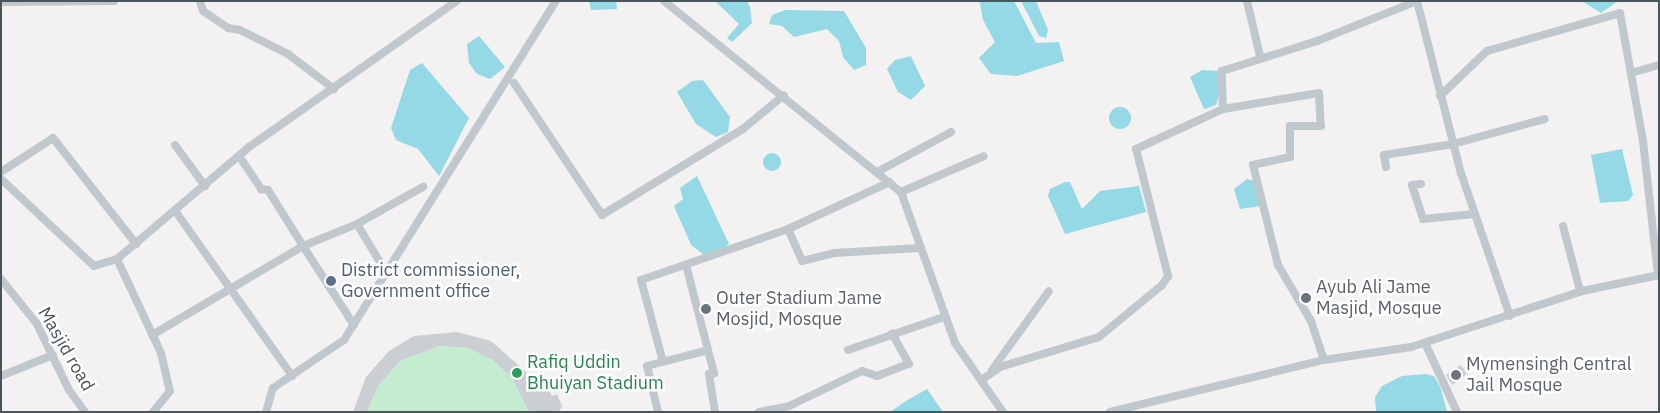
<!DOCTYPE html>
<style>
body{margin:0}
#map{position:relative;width:1660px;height:413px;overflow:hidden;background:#f3f1f1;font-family:"IBM Plex Sans",sans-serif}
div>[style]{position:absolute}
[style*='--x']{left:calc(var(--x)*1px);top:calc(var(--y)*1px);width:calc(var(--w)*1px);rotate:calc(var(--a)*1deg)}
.green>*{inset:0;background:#c3ecd1}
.water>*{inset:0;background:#94d9e5}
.round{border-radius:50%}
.building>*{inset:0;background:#cbced2}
.minor>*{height:8px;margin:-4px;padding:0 4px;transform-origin:4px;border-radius:4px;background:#c0c8ce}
.dots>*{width:14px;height:14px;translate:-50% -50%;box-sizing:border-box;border:2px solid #fff;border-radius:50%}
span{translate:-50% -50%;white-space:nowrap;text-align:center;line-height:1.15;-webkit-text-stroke:5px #fff;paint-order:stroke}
.service-label{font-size:18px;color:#4e5e75}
.left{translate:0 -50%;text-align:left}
.worship-label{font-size:18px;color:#5b616d}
.street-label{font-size:18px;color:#4a555c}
.leisure-label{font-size:18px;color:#27864d}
.frame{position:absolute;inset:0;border:2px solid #4a555c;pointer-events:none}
</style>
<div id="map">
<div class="green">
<div style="clip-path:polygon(439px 346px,468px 348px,493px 360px,512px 378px,529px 412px,367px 412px,378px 386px,400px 361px)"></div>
</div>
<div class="water">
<div style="clip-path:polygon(589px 1px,616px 1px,617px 9px,591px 10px)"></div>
<div style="clip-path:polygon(715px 1px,747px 1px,750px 7px,752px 23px,732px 42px,727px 38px,739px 24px)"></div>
<div style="clip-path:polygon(975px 1px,1014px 1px,1036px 43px,1059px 42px,1064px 61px,1017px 76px,991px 74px,979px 58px,995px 42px,983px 20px,980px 3px)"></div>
<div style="clip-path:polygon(1021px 1px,1036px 1px,1048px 30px,1046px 38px,1039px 36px)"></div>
<div style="clip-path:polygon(1582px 1px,1618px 1px,1601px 13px)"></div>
<div style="clip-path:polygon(785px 10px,844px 11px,866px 48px,866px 65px,854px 70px,843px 57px,839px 41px,827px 29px,794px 37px,782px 26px,769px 24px,772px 15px)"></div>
<div style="clip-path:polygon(479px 36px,505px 67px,490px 79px,477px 74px,469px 63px,467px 44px)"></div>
<div style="clip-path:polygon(911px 56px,925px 86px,911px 100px,898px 92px,887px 69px,895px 60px)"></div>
<div style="clip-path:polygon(422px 63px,469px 118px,439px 176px,418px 149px,396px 140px,391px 128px,410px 70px)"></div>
<div style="clip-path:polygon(1202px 70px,1218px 71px,1220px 93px,1216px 105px,1204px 109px,1190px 77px)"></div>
<div style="clip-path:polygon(703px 80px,730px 117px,728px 132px,716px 137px,696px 124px,677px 92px,692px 81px)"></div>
<div class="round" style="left:1109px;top:107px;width:22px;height:22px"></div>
<div style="clip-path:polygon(1622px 149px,1633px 195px,1628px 201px,1600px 203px,1591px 155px)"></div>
<div class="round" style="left:763px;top:153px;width:18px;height:18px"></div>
<div style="clip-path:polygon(697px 176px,729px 244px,715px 253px,703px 254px,691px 245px,674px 206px,683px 199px,680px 188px)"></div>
<div style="clip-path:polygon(1247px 179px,1254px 181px,1260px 206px,1240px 209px,1234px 189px)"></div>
<div style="clip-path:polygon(1065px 182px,1070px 182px,1082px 209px,1100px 191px,1139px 186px,1146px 212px,1065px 234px,1048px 196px,1050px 189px)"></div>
<div style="clip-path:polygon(1425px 374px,1434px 376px,1440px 386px,1447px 412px,1376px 412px,1375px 397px,1382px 386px,1402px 376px)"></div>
<div style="clip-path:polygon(927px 389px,943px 412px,890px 412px,906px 401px)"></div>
</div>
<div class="building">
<div style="clip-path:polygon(457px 332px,491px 341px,526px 372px,534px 387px,546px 383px,552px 396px,557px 394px,562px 406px,559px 412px,529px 412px,512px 378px,493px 360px,468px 348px,439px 346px,400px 361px,378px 386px,367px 412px,353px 412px,366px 377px,389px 351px,414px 336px)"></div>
<div style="clip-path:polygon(1461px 365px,1467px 374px,1452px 385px,1446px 375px)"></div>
</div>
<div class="minor">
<div style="--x:200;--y:1;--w:10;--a:73"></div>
<div style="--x:203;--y:11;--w:30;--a:34"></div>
<div style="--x:228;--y:28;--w:12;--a:9"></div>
<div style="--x:240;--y:30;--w:54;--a:26.6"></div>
<div style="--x:288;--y:54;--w:58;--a:37.3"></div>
<div style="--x:664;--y:1;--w:304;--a:38.9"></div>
<div style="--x:901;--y:192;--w:160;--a:70.3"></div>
<div style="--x:955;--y:343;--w:84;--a:55.2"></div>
<div style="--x:1247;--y:1;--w:57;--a:76.7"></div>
<div style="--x:1417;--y:1;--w:178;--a:75.7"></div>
<div style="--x:1461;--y:173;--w:151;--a:71.1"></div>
<div style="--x:1;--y:2;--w:113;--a:-0.5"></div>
<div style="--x:1631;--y:73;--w:29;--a:-16"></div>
<div style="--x:514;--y:83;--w:159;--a:56.3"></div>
<div style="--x:602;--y:215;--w:165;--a:-31.4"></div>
<div style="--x:743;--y:129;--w:53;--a:-39.7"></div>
<div style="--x:1440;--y:96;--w:65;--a:-43.8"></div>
<div style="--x:1487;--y:51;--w:138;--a:-15.9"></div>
<div style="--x:1620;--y:13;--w:130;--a:79.8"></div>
<div style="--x:1643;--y:141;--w:135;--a:83.6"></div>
<div style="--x:1223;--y:109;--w:97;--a:-9.5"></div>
<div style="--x:1319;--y:93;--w:33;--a:87"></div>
<div style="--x:1321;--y:126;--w:31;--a:180"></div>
<div style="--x:1290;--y:126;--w:31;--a:90"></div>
<div style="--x:1290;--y:157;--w:38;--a:168"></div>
<div style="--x:1253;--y:165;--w:103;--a:76"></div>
<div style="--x:1278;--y:265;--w:65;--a:59.5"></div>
<div style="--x:1311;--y:321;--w:41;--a:71.6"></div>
<div style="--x:175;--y:145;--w:51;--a:53.8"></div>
<div style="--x:239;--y:156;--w:40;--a:56"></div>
<div style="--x:261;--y:189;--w:7;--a:8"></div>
<div style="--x:268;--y:190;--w:66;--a:58"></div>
<div style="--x:303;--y:246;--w:58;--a:-22.2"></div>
<div style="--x:357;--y:224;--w:56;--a:58.9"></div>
<div style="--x:1386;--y:167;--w:12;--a:-99"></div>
<div style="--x:1384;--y:155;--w:70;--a:-9.1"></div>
<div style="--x:1453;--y:144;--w:95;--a:-15.2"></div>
<div style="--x:879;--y:171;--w:82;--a:-28.4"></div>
<div style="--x:1;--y:172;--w:62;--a:-33.2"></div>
<div style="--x:53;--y:138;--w:135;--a:51.9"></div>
<div style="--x:1;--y:179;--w:127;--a:43.1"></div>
<div style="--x:94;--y:266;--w:24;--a:-17"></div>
<div style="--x:117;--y:259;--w:173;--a:-40.3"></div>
<div style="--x:249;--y:147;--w:254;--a:-35.1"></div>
<div style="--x:1421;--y:184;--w:9;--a:174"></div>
<div style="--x:1412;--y:185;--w:36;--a:72"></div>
<div style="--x:1423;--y:219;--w:52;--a:-5.5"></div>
<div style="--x:901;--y:192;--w:90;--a:-23.4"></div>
<div style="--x:176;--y:212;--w:201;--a:54.7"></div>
<div style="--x:357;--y:224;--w:76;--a:-29.3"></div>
<div style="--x:1563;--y:226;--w:67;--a:75.3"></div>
<div style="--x:788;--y:229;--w:112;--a:-24.7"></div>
<div style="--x:117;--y:259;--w:104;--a:64.9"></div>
<div style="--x:161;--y:353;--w:39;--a:77"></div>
<div style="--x:170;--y:391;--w:27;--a:129"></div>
<div style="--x:686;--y:265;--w:112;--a:75.5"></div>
<div style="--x:714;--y:373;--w:5;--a:169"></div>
<div style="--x:709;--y:374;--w:38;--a:81"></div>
<div style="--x:1;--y:279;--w:58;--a:51.3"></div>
<div style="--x:37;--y:324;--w:73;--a:64.1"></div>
<div style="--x:69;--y:390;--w:27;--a:54"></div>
<div style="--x:152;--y:335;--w:175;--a:-30.5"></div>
<div style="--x:303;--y:246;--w:94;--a:57.2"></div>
<div style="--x:1425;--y:343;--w:76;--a:65.1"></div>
<div style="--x:848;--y:350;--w:102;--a:-19"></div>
<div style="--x:663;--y:362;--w:85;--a:-105"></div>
<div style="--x:641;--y:280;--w:156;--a:-19.1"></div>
<div style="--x:788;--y:229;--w:35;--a:66"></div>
<div style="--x:802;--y:261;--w:33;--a:-14"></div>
<div style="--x:834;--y:253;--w:86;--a:-3.3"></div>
<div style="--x:992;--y:370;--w:97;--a:-54.2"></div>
<div style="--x:1;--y:376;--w:56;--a:-22"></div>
<div style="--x:983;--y:379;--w:21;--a:-35"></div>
<div style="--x:1000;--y:367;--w:103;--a:-16.9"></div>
<div style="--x:1099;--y:337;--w:82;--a:-39.5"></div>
<div style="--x:1162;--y:285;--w:11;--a:-56"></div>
<div style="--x:1168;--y:276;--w:131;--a:-104.1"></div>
<div style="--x:1136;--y:149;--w:96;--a:-24.7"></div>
<div style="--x:1223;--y:109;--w:38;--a:-92"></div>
<div style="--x:1222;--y:71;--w:100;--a:-17.5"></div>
<div style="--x:1317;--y:41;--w:108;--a:-21.8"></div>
<div style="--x:266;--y:412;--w:25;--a:-74"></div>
<div style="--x:273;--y:388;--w:86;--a:-34.1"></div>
<div style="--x:344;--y:340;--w:400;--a:-58"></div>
<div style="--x:658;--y:412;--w:47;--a:-103.4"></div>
<div style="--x:647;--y:366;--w:63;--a:-14.7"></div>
<div style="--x:759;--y:412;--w:31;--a:-11"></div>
<div style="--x:789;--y:406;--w:81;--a:-25.6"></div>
<div style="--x:862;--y:371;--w:16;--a:18"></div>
<div style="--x:877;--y:376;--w:34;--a:-21"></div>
<div style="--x:909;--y:364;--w:35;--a:-119"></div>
<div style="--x:1110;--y:412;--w:220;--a:-13.7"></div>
<div style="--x:1324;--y:360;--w:88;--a:-8.5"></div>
<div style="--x:1411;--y:347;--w:180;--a:-18.1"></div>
<div style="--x:1582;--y:291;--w:79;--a:-11.7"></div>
</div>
<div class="dots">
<div style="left:331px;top:281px;background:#5c6f8a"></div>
<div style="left:1306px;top:298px;background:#6b7280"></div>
<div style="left:706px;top:309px;background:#6b7280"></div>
<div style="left:517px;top:373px;background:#2e9e5b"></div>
<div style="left:1456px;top:375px;background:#6b7280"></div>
</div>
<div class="service-label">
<span class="left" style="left:341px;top:281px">District commissioner,<br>Government office</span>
</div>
<div class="worship-label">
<span class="left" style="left:1316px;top:298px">Ayub Ali Jame<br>Masjid, Mosque</span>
<span class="left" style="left:716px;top:309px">Outer Stadium Jame<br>Mosjid, Mosque</span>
<span class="left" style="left:1466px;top:375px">Mymensingh Central<br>Jail Mosque</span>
</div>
<div class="street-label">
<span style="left:66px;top:349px;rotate:60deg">Masjid road</span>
</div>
<div class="leisure-label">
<span class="left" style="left:527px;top:373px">Rafiq Uddin<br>Bhuiyan Stadium</span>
</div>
<div class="frame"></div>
</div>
